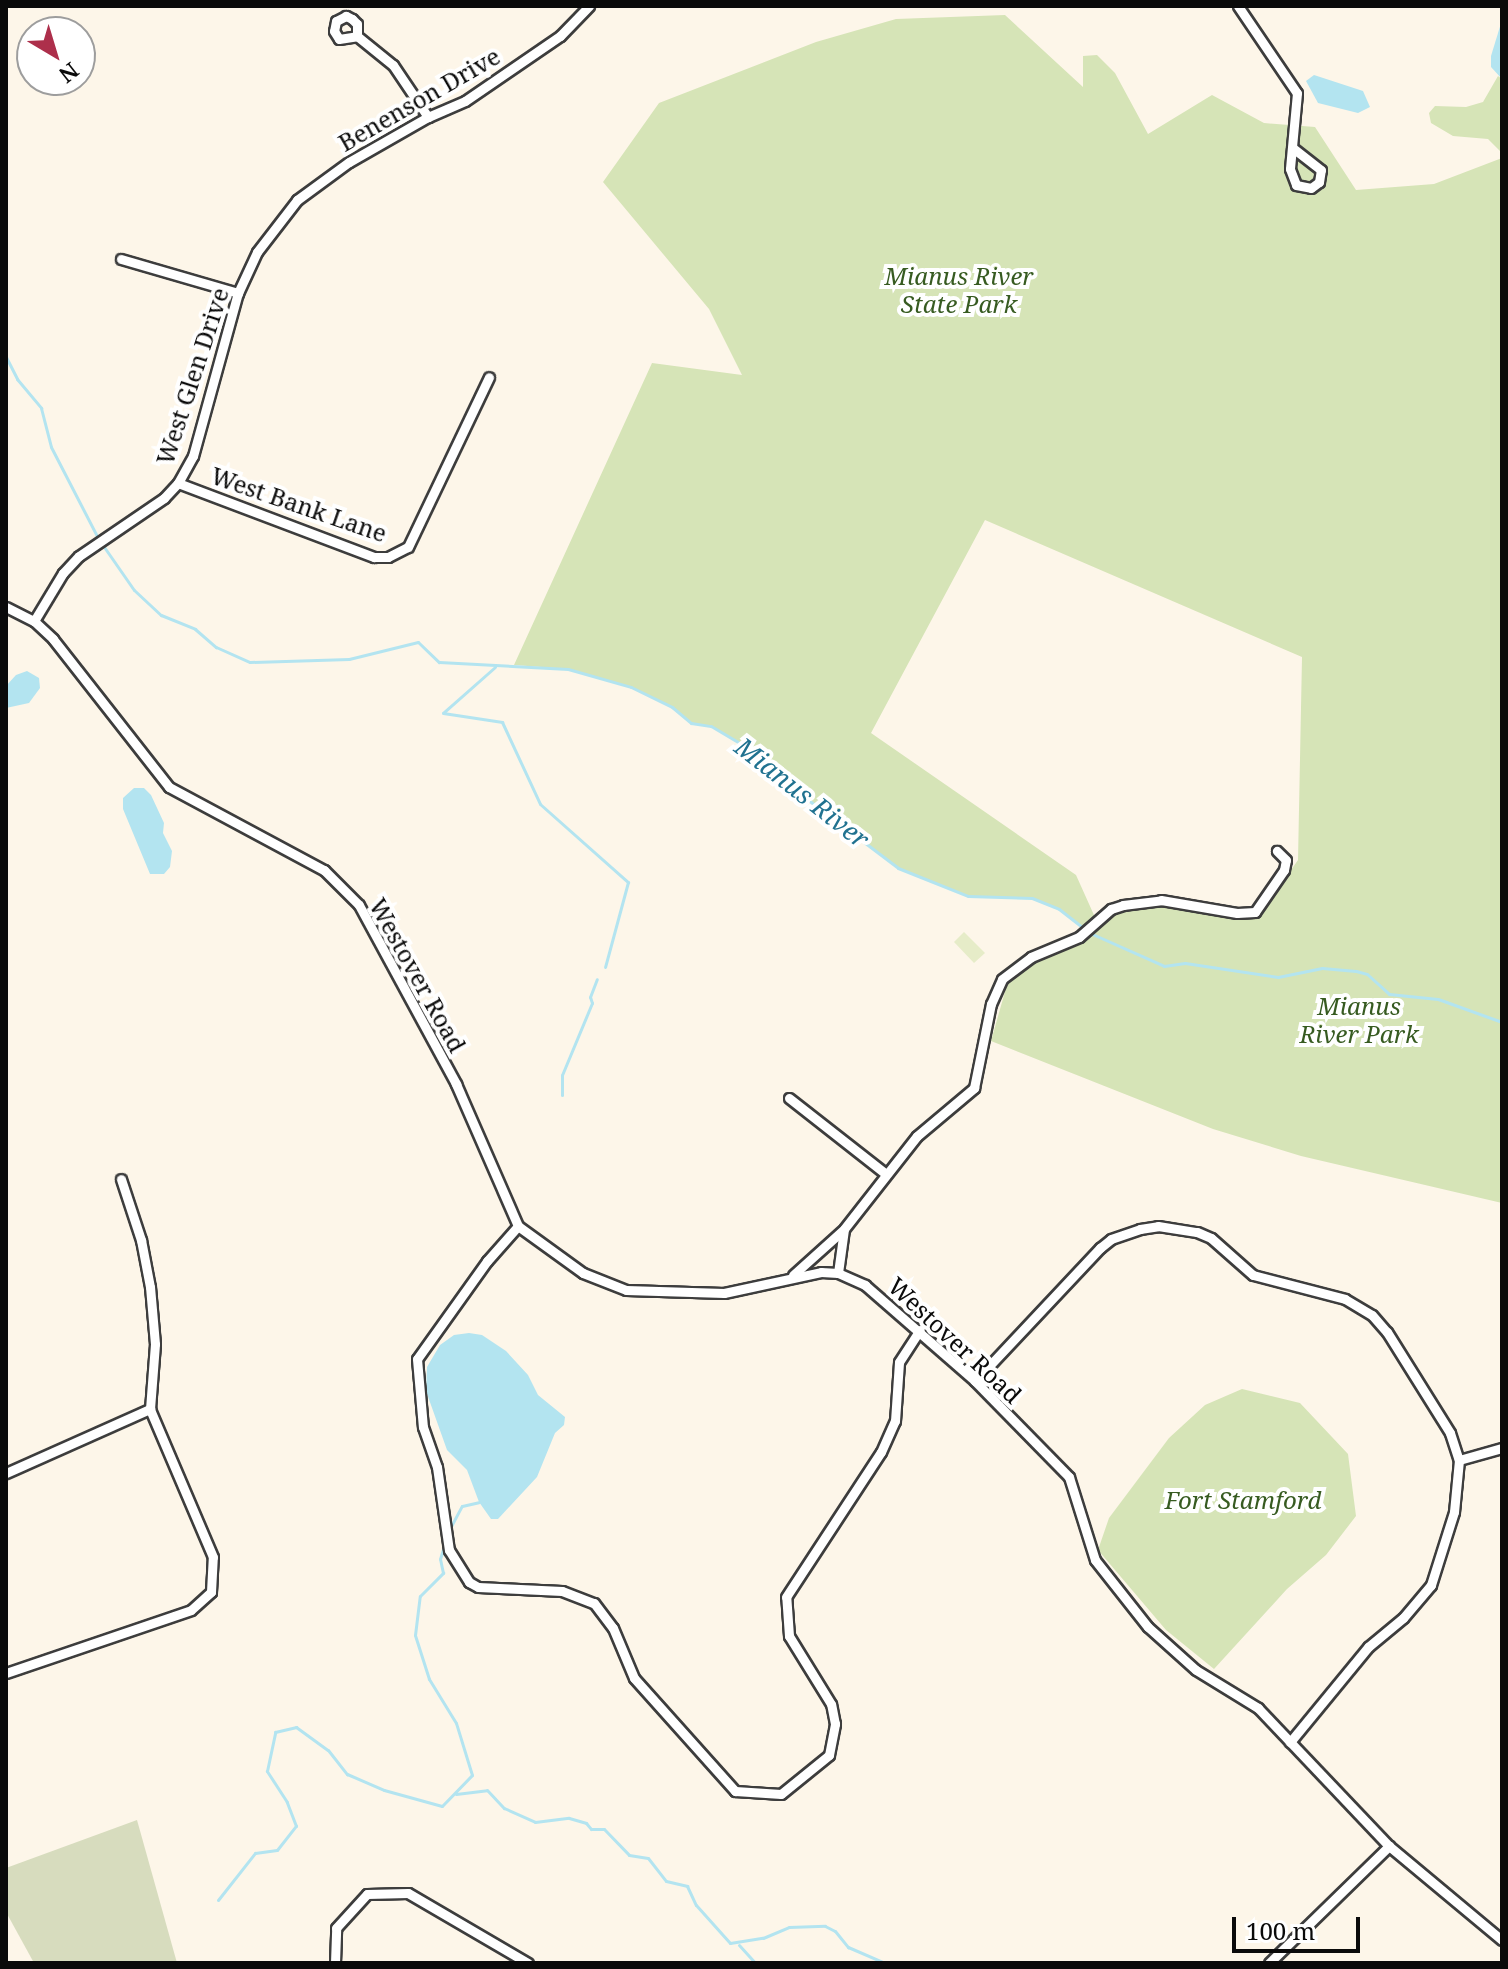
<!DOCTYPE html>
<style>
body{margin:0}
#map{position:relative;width:1508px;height:1969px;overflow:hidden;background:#fdf6e9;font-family:"Noto Serif",serif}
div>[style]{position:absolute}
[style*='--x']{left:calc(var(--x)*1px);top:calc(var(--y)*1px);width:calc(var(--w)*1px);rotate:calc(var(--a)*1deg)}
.green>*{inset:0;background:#d6e4b7}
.cemetery>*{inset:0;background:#d7dcbe}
.pitch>*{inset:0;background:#e6ecc8}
.water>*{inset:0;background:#b3e4f0}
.stream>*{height:3px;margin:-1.5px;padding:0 1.5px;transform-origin:1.5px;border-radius:1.5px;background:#b3e4f0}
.roads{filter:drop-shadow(2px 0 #3d3d3d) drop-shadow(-2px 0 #3d3d3d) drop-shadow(0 2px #3d3d3d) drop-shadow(0 -2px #3d3d3d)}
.minor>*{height:9px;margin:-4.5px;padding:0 4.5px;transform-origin:4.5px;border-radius:4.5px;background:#fff}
span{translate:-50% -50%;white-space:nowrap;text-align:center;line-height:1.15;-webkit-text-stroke:8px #fff;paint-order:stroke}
.street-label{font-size:24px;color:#0a0a0a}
.park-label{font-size:24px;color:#375b21;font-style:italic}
.water-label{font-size:26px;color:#207290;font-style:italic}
.frame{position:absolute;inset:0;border:8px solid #0a0a0a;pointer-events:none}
.north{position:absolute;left:16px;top:16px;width:80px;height:80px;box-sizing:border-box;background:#fff;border:2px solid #9d9d9d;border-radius:50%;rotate:142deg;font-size:22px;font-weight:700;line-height:32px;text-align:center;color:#0a0a0a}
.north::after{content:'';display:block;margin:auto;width:28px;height:36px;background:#ad2f4b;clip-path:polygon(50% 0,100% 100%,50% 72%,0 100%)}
.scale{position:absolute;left:1232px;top:1917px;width:128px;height:36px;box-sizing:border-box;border:4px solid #0a0a0a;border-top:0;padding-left:10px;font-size:24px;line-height:28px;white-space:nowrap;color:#0a0a0a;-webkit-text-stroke:6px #fff;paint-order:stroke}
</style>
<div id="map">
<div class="green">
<div style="clip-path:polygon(evenodd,1005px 15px,1083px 87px,1083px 56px,1097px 55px,1115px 73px,1148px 134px,1212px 95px,1264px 123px,1315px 127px,1356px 190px,1434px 184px,1502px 158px,1502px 1203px,1301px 1156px,1213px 1129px,991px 1041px,1008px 981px,1021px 966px,1077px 946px,1089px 933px,1059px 909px,1032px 898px,968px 896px,898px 868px,799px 793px,793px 781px,772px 769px,763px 757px,711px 726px,691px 723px,672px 707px,631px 687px,568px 669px,514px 665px,652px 363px,742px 375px,709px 309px,603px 182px,659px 103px,816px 42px,896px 19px,1005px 15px,985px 520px,1302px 657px,1298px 860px,1261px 913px,1255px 916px,1165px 904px,1130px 907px,1098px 924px,1076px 875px,871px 733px,985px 520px)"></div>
<div style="clip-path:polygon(1498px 76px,1502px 79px,1502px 153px,1488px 139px,1453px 136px,1431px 123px,1429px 113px,1435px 106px,1466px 107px,1483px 102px)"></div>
<div style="clip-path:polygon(1242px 1389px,1300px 1403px,1348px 1454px,1356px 1516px,1326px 1555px,1287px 1589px,1214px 1669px,1166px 1630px,1098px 1550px,1109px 1518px,1169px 1438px,1205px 1405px)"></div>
</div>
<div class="cemetery">
<div style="clip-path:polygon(137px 1820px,177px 1963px,34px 1963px,6px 1912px,6px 1868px)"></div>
</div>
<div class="pitch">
<div style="clip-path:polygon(964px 932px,985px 953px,974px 963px,954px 942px)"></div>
</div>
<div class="water">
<div style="clip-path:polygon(1502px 20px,1502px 79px,1491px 67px,1491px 56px)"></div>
<div style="clip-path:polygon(1314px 75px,1363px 91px,1370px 107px,1358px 113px,1318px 103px,1306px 81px)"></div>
<div style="clip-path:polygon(27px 671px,39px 678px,40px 688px,29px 703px,6px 708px,6px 686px,16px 675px)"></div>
<div style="clip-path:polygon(134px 788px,144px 788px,151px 795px,164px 823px,163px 833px,172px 851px,170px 867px,164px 874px,150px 874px,123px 809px,123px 798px)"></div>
<div style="clip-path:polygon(469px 1333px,482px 1335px,506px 1351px,528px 1375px,538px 1395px,565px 1417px,564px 1425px,555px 1433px,537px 1477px,498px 1519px,491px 1519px,479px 1502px,467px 1470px,447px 1450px,426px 1391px,427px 1367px,440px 1345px,454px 1335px)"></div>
</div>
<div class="stream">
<div style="--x:6;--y:357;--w:25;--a:63"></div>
<div style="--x:17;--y:379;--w:38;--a:50"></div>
<div style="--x:41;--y:408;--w:40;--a:75.6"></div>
<div style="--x:51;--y:447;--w:102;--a:62.7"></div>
<div style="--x:102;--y:544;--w:56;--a:55.2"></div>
<div style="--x:134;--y:590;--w:37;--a:43"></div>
<div style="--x:161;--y:615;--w:37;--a:22"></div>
<div style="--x:195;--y:629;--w:28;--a:41"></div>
<div style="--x:216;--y:647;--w:37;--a:24"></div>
<div style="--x:250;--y:662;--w:99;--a:-1.7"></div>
<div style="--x:349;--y:659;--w:71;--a:-13.8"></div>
<div style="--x:418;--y:642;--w:29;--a:44"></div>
<div style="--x:439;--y:662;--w:129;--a:3.1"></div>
<div style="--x:568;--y:669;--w:66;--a:15.9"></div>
<div style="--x:631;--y:687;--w:46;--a:26"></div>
<div style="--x:672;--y:707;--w:25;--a:40"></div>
<div style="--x:691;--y:723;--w:20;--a:9"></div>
<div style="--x:711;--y:726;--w:61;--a:30.8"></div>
<div style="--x:763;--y:757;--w:15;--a:53"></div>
<div style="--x:772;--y:769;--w:24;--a:30"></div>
<div style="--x:793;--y:781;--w:13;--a:63"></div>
<div style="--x:799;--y:793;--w:124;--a:37.1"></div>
<div style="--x:898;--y:868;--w:75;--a:21.8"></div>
<div style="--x:968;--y:896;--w:64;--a:1.8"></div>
<div style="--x:1032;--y:898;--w:29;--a:22"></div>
<div style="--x:1059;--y:909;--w:39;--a:38"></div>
<div style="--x:1090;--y:933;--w:81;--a:24"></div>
<div style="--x:1164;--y:966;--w:21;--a:-8"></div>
<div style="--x:1185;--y:963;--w:94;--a:8.6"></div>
<div style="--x:1278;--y:977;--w:45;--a:-11.6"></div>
<div style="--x:1322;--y:968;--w:34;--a:5"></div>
<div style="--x:1356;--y:971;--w:11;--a:15"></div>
<div style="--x:1367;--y:974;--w:30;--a:42"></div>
<div style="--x:1389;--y:994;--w:49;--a:5.8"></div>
<div style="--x:1438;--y:999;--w:68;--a:19.8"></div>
<div style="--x:495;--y:667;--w:69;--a:138.5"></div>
<div style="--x:443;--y:713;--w:60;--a:8.7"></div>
<div style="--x:502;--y:722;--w:90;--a:65.1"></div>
<div style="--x:540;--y:804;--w:118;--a:41.6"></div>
<div style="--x:628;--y:882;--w:88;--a:105.1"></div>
<div style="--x:562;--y:1095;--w:20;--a:-90"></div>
<div style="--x:562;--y:1075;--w:78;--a:-67.4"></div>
<div style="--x:592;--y:1003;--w:6;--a:-108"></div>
<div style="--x:590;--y:997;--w:19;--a:-69"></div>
<div style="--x:449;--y:1530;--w:27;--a:-62"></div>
<div style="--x:462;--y:1506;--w:17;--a:-13"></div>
<div style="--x:456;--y:1794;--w:31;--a:-7"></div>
<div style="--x:487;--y:1790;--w:25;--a:47"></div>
<div style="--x:504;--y:1808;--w:34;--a:24"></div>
<div style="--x:535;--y:1822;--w:34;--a:-7"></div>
<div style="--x:569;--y:1818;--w:18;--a:16"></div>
<div style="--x:586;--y:1823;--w:8;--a:50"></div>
<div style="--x:591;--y:1829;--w:13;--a:0"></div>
<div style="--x:604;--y:1829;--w:36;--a:46"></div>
<div style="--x:629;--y:1855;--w:19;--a:9"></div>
<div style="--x:648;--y:1858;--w:29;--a:52"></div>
<div style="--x:666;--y:1881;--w:22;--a:13"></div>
<div style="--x:687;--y:1886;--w:21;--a:65"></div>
<div style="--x:696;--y:1905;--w:51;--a:48.2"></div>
<div style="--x:730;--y:1943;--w:33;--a:-9"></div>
<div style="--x:763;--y:1938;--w:28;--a:-23"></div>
<div style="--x:789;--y:1927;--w:36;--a:-2"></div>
<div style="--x:825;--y:1926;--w:11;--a:27"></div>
<div style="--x:835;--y:1931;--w:21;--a:51"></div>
<div style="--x:848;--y:1947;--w:40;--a:23.4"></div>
<div style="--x:218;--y:1900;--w:60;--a:-51.8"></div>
<div style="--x:255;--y:1853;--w:22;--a:-8"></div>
<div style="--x:277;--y:1850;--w:31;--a:-52"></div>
<div style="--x:296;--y:1826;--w:26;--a:-111"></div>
<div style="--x:287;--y:1802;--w:37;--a:-123"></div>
<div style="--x:267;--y:1771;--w:40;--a:-78"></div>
<div style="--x:275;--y:1732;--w:22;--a:-13"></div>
<div style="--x:296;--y:1727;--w:39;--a:36"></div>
<div style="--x:328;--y:1750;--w:31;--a:52"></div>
<div style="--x:347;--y:1774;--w:40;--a:23.4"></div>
<div style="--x:384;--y:1790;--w:60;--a:15.4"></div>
<div style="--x:442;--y:1806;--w:43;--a:-45.9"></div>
<div style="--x:472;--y:1775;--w:54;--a:-107.1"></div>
<div style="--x:456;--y:1723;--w:52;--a:-121.5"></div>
<div style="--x:429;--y:1679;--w:46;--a:-107.7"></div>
<div style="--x:415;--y:1635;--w:39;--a:-83"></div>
<div style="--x:420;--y:1596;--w:33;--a:-45"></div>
<div style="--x:443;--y:1573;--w:14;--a:-102"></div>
<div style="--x:440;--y:1559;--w:10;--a:-73"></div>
<div style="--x:739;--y:1945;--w:24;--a:48"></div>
</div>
<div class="roads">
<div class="minor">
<div style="--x:1238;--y:6;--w:105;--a:55.9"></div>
<div style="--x:1297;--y:93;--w:76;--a:95.3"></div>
<div style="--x:1290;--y:169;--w:17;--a:69"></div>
<div style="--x:1296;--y:185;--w:15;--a:11"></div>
<div style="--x:1311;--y:188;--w:10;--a:-37"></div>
<div style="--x:1319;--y:182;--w:12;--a:-81"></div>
<div style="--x:1321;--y:170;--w:36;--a:-142"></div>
<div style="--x:357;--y:36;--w:12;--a:-90"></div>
<div style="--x:357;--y:24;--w:7;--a:-135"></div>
<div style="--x:352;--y:19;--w:7;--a:-153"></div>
<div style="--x:346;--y:16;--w:11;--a:153"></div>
<div style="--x:336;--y:21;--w:10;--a:101"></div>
<div style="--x:334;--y:31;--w:9;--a:58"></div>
<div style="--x:339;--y:39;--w:18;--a:-9"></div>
<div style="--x:357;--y:36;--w:46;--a:38.9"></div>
<div style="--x:393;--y:65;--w:63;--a:56.1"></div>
<div style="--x:121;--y:259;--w:122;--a:16.2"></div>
<div style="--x:178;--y:483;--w:210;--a:20.7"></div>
<div style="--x:374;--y:557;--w:14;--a:0"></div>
<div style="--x:388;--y:557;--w:22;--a:-27"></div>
<div style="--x:408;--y:547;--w:188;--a:-64.5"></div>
<div style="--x:6;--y:607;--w:31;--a:27"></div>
<div style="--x:34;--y:621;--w:26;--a:43"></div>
<div style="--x:53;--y:639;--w:188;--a:51.9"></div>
<div style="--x:169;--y:787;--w:176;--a:28.2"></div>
<div style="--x:324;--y:870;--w:49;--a:45"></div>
<div style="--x:359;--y:905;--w:204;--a:61.5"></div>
<div style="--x:456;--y:1084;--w:155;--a:66.4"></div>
<div style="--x:518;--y:1226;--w:80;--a:35.9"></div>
<div style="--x:583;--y:1273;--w:46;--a:21.6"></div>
<div style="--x:626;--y:1290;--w:98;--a:1.8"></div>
<div style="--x:724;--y:1293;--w:99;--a:-12.2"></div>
<div style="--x:821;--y:1272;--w:17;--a:3"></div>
<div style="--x:838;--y:1273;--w:30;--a:24"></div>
<div style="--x:865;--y:1285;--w:146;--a:41.1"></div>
<div style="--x:975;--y:1381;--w:134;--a:45.6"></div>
<div style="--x:1069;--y:1477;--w:87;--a:72.6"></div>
<div style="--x:1095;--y:1560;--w:85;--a:51.7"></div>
<div style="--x:1148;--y:1627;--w:64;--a:41.9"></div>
<div style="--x:1196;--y:1670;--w:73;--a:31.5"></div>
<div style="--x:1258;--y:1708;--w:190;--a:46.5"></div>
<div style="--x:1389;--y:1846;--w:147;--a:39.8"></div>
<div style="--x:34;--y:621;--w:56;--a:-58.9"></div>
<div style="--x:63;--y:573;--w:23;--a:-47"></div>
<div style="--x:79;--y:556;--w:103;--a:-34.3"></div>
<div style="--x:164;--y:498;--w:21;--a:-47"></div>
<div style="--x:178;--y:483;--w:31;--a:-61"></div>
<div style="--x:193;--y:456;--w:169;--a:-74.6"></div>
<div style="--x:238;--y:293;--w:45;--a:-65.1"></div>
<div style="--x:257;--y:252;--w:66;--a:-52.4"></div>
<div style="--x:297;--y:200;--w:64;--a:-36.2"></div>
<div style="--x:349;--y:162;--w:91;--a:-29.7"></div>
<div style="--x:428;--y:117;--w:40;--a:-23.4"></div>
<div style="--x:465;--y:101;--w:115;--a:-34.4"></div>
<div style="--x:560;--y:36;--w:42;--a:-46"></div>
<div style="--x:789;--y:1098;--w:123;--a:38.1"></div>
<div style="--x:518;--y:1226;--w:47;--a:131.5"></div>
<div style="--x:487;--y:1261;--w:120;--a:125.5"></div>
<div style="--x:417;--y:1359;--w:68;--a:85"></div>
<div style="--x:423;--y:1427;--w:42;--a:70.7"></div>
<div style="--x:437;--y:1467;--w:84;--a:81.8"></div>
<div style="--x:449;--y:1550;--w:38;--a:58"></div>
<div style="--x:469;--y:1582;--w:10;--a:29"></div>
<div style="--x:478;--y:1587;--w:84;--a:2.7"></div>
<div style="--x:562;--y:1591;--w:34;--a:21"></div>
<div style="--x:594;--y:1603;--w:31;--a:53"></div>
<div style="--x:613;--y:1628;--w:54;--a:67.2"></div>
<div style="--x:634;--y:1678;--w:152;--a:48.2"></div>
<div style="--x:735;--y:1791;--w:46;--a:3.7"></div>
<div style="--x:781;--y:1794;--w:62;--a:-39.1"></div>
<div style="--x:829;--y:1755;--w:32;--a:-79"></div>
<div style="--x:835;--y:1724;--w:20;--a:-101"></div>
<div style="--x:831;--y:1704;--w:80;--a:-121.7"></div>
<div style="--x:789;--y:1636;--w:39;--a:-94"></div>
<div style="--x:786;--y:1597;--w:173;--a:-56.8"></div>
<div style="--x:881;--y:1452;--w:34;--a:-66"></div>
<div style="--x:895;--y:1421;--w:59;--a:-86.1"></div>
<div style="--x:899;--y:1362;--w:38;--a:-57"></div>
<div style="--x:838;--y:1273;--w:44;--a:-82.2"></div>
<div style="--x:844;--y:1229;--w:118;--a:-51.9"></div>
<div style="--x:917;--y:1136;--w:75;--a:-40.1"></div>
<div style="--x:974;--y:1088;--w:86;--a:-78.6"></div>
<div style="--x:991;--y:1004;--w:27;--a:-66"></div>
<div style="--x:1002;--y:979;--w:36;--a:-37"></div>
<div style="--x:1031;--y:957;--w:52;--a:-22.6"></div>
<div style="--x:1079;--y:937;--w:43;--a:-41.2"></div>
<div style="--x:1111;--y:909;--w:13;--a:-18"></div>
<div style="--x:1123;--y:905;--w:38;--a:-7"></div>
<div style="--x:1161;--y:900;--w:77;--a:9.7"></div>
<div style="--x:1237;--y:913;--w:18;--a:-3"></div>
<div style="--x:1255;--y:912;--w:51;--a:-55.4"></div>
<div style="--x:1284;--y:870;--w:10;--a:-79"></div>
<div style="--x:1286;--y:860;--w:13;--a:-135"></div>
<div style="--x:793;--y:1275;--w:66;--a:-41.9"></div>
<div style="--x:975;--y:1381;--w:183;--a:-46.8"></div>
<div style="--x:1100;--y:1248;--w:14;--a:-39"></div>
<div style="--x:1111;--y:1239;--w:31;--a:-19"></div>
<div style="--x:1140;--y:1229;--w:18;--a:-9"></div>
<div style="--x:1158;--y:1226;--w:39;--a:9"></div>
<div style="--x:1197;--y:1232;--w:15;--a:23"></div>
<div style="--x:1211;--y:1238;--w:56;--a:41.4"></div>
<div style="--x:1253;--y:1275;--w:95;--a:14.6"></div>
<div style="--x:1345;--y:1299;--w:31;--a:31"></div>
<div style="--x:1372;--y:1315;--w:23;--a:49"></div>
<div style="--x:1387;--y:1332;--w:119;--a:58"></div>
<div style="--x:1450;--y:1433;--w:28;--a:72"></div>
<div style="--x:1459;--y:1460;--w:52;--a:95.5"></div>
<div style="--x:1454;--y:1512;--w:77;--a:107.5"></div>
<div style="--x:1431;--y:1585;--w:43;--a:130.3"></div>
<div style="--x:1403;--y:1618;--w:45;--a:140.4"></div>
<div style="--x:1368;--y:1647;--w:123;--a:129.4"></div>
<div style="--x:1459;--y:1460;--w:45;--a:-15.6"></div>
<div style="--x:6;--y:1473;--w:158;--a:-24"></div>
<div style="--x:6;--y:1673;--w:195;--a:-18.8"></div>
<div style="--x:191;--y:1610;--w:27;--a:-42"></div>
<div style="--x:211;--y:1592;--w:35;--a:-87"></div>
<div style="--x:213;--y:1557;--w:161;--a:-113.1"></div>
<div style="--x:150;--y:1409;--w:65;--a:-85.6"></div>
<div style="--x:155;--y:1344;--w:57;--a:-95"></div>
<div style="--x:150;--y:1287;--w:48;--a:-100.8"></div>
<div style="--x:141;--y:1240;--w:64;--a:-108.2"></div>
<div style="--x:335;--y:1963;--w:35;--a:-88"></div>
<div style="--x:336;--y:1928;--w:46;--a:-47.6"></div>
<div style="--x:367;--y:1894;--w:41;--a:-1.4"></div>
<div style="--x:408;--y:1893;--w:139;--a:30.3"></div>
<div style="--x:1269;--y:1963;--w:168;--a:-44.3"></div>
</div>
</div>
<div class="street-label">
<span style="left:419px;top:99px;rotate:-30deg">Benenson Drive</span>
<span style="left:192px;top:376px;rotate:-72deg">West Glen Drive</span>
<span style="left:299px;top:504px;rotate:19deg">West Bank Lane</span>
<span style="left:418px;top:975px;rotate:61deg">Westover Road</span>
<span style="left:955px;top:1340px;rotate:43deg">Westover Road</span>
</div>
<div class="park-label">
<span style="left:959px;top:290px">Mianus River<br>State Park</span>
<span style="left:1359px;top:1020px">Mianus<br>River Park</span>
<span style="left:1243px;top:1500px">Fort Stamford</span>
</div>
<div class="water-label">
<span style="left:802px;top:793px;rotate:38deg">Mianus River</span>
</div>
<div class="frame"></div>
<div class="north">N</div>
<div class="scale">100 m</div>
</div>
